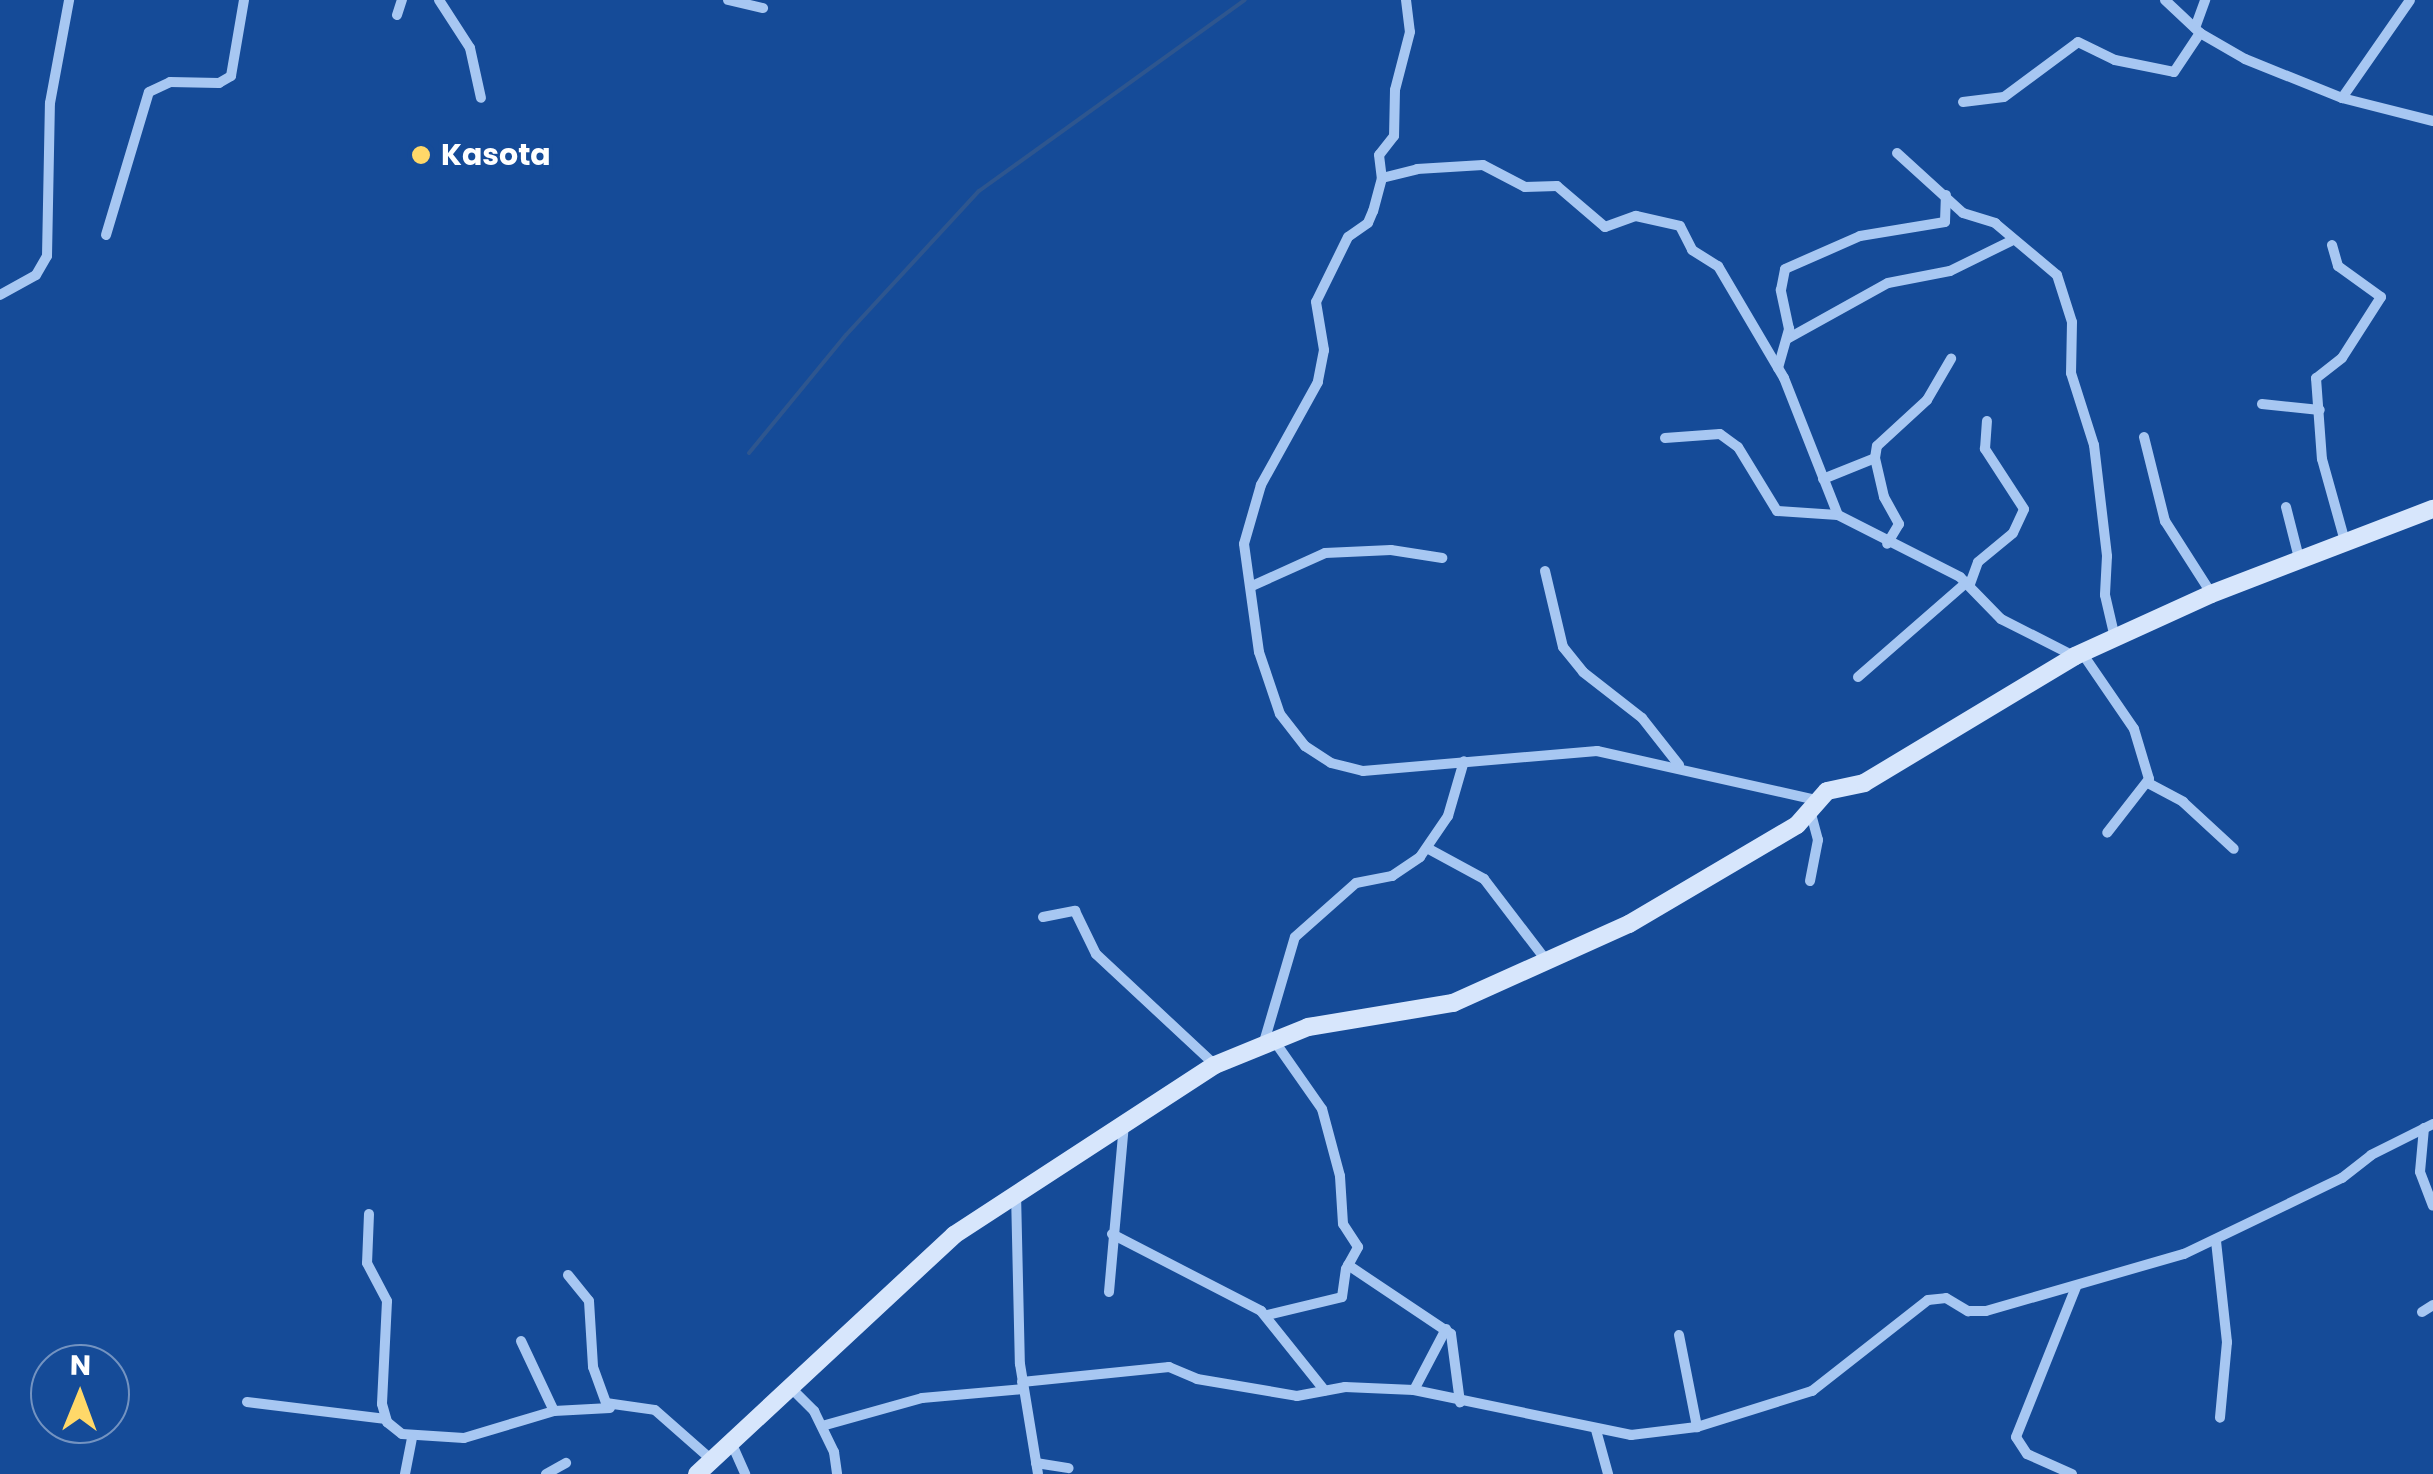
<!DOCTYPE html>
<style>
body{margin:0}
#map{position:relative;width:2433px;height:1474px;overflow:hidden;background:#154b98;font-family:Poppins,sans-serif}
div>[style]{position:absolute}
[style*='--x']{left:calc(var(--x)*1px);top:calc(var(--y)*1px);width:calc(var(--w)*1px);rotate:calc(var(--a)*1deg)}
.stream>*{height:4px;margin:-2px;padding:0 2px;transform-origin:2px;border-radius:2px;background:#2e568f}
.street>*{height:10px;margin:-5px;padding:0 5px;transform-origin:5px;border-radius:5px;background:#a7c7f2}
.secondary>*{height:18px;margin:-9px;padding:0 9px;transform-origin:9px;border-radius:9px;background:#d7e6fc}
.dots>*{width:28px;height:28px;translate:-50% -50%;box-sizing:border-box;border:5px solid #154b98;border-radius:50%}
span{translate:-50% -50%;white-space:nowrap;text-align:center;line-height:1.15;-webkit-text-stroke:8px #154b98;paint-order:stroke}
.poi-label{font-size:30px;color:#fff;font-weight:700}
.left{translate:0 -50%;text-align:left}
.north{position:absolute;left:30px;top:1344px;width:100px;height:100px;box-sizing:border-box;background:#154b98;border:2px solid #7393c1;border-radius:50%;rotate:1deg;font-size:28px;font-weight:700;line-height:40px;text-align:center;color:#fff}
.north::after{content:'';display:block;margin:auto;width:35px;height:45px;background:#ffd869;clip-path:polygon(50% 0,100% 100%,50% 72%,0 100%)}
</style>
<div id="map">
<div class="stream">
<div style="--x:749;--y:453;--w:153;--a:-50.6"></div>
<div style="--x:846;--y:335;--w:196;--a:-47.3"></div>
<div style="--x:979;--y:191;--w:327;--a:-35.7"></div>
</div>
<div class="street">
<div style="--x:439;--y:0;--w:57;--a:57.1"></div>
<div style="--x:470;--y:48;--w:51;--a:77.6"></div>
<div style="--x:728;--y:0;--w:36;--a:13"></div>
<div style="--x:1406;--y:0;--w:32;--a:83"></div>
<div style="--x:1410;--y:32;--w:60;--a:104.5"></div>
<div style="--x:1395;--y:90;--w:46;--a:91.2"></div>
<div style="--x:1394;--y:136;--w:24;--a:128"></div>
<div style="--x:1379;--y:155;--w:23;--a:83"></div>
<div style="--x:1382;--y:178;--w:34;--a:105"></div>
<div style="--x:1373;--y:211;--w:13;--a:113"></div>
<div style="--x:1368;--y:223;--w:24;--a:145"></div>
<div style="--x:1348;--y:237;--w:72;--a:116.2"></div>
<div style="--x:1316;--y:302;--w:49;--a:80.5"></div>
<div style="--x:1324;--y:350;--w:33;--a:101"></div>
<div style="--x:1318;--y:382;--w:118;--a:119"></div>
<div style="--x:1261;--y:485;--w:61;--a:106.1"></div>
<div style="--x:1244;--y:544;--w:109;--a:82.1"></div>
<div style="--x:1259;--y:652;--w:65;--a:71.3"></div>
<div style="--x:1280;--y:714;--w:41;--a:52"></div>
<div style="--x:1305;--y:746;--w:31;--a:33"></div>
<div style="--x:1331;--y:763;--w:33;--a:14"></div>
<div style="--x:1363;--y:771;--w:235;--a:-4.9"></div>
<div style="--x:1597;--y:751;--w:224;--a:12.6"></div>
<div style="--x:2165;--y:0;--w:48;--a:43.3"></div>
<div style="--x:2200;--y:33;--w:52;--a:30"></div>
<div style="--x:2245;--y:59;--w:105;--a:21.9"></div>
<div style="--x:2342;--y:98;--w:119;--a:-55.2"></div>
<div style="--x:397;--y:15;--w:16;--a:-72"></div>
<div style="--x:2195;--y:28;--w:30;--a:-70"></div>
<div style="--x:2342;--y:98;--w:94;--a:14.2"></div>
<div style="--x:1963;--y:102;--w:41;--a:-7"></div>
<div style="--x:2004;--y:97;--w:92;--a:-36.6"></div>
<div style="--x:2078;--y:42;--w:41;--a:25.9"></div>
<div style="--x:2115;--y:60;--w:60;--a:11.5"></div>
<div style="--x:2174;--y:72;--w:47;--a:-56.3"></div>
<div style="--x:1897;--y:153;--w:89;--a:42.3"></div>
<div style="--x:1963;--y:213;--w:34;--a:17"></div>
<div style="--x:1995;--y:223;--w:81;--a:40"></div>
<div style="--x:2057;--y:275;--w:49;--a:72.3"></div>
<div style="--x:2072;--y:322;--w:51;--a:91.1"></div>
<div style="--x:2071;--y:373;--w:76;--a:72.3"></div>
<div style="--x:2094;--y:445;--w:112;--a:83.3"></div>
<div style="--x:2107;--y:556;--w:39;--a:93"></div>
<div style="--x:2105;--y:595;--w:44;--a:76.9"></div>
<div style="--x:1382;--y:178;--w:36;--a:-14"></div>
<div style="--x:1417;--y:169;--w:66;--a:-3.5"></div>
<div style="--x:1483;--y:165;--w:47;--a:27.6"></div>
<div style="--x:1525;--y:187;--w:32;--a:-2"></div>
<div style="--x:1557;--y:186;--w:63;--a:40.5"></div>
<div style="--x:1605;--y:227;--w:33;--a:-20"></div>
<div style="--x:1636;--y:216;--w:45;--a:12.8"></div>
<div style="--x:1680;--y:226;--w:27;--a:63"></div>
<div style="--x:1692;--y:250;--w:31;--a:32"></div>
<div style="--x:1718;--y:266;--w:130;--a:59.5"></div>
<div style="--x:1784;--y:378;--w:147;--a:68.5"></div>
<div style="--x:1838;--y:515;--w:137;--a:26.9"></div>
<div style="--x:1960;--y:577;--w:59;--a:45.7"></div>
<div style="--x:2001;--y:619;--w:82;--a:26.9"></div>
<div style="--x:106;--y:235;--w:149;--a:-73.3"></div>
<div style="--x:149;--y:92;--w:23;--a:-25"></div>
<div style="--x:170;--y:82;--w:49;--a:1.2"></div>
<div style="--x:219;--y:83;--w:14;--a:-30"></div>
<div style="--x:231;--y:76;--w:77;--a:-80.3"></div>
<div style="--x:2332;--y:245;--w:22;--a:74"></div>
<div style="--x:2338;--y:266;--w:53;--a:35.8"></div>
<div style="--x:2381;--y:297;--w:72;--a:122.6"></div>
<div style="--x:2342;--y:358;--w:33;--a:142"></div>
<div style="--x:2316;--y:378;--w:81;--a:85.8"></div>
<div style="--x:2322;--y:459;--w:89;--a:74.4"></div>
<div style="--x:0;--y:295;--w:41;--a:-29.1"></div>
<div style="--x:36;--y:275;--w:22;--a:-60"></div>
<div style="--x:47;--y:256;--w:153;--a:-88.9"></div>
<div style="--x:50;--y:103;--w:105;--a:-79.5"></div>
<div style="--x:1787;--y:339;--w:115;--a:-29"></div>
<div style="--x:1888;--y:283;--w:63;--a:-11"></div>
<div style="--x:1950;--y:271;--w:68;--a:-26.2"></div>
<div style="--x:1778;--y:368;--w:41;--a:-74.2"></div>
<div style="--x:1789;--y:329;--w:40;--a:-102"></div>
<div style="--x:1781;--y:290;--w:21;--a:-79"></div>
<div style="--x:1785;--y:269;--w:82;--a:-23.7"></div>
<div style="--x:1860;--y:236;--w:86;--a:-9.4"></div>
<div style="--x:1945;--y:222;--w:27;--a:-88"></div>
<div style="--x:2262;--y:404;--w:58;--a:5.9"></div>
<div style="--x:2144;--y:437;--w:87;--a:76"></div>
<div style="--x:2165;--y:521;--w:85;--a:57.4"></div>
<div style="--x:1665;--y:438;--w:55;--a:-4.2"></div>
<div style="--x:1720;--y:434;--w:22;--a:36"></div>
<div style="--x:1738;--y:447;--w:75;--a:58.6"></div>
<div style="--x:1777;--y:511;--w:61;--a:3.8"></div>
<div style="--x:1875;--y:458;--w:40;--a:77"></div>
<div style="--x:1884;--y:497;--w:31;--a:61"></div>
<div style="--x:1899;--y:524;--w:23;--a:121"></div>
<div style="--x:1823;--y:479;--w:56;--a:-22"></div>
<div style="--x:1875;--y:458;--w:12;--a:-81"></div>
<div style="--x:1877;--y:446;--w:68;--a:-42.6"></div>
<div style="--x:1927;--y:400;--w:48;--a:-59.7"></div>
<div style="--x:2286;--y:507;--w:57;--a:75.7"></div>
<div style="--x:1545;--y:571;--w:78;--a:76.7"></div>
<div style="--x:1563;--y:647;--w:32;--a:51"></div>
<div style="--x:1583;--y:672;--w:75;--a:37.9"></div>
<div style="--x:1642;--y:718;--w:60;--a:51.8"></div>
<div style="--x:1970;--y:584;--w:23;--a:-70"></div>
<div style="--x:1978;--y:562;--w:45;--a:-39.6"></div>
<div style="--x:2013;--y:533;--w:26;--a:-65"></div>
<div style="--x:2024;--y:509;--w:72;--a:-123"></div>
<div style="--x:1985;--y:449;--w:28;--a:-86"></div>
<div style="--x:1252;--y:586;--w:80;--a:-24.3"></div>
<div style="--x:1325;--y:553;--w:66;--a:-2.6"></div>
<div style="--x:1391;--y:550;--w:52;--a:8.9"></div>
<div style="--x:2082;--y:653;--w:92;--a:55.6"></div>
<div style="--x:2134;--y:729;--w:52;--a:73.3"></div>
<div style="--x:2149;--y:779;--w:68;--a:127.9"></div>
<div style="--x:1858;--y:677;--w:145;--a:-41.1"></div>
<div style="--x:2148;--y:783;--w:40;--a:28"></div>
<div style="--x:2183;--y:802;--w:69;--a:42.7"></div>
<div style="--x:1427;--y:848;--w:65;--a:28.5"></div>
<div style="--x:1484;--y:879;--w:102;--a:52.6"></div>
<div style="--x:1810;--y:881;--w:42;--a:-79"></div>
<div style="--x:1818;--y:840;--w:31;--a:-105"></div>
<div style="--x:1043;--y:917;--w:33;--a:-11"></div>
<div style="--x:1075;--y:911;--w:48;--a:64"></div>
<div style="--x:1096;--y:954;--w:163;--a:43"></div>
<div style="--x:1264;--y:1042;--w:109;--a:-73.6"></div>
<div style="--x:1295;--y:937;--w:81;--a:-41.5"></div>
<div style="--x:1356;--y:883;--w:37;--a:-11"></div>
<div style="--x:1392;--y:876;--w:34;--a:-34"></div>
<div style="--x:1420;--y:857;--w:50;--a:-55.7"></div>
<div style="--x:1448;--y:816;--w:57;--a:-73.8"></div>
<div style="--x:2424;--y:1128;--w:44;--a:95.2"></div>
<div style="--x:2420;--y:1172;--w:36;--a:69"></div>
<div style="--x:1016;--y:1193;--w:171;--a:88.7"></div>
<div style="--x:1020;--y:1364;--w:111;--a:80.7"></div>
<div style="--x:369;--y:1214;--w:49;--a:92.3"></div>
<div style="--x:367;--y:1263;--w:43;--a:62.2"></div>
<div style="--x:387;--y:1301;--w:103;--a:92.8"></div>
<div style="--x:382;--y:1404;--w:19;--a:74"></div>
<div style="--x:387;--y:1422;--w:19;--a:39"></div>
<div style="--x:402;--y:1434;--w:62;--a:3.7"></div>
<div style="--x:464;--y:1438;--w:94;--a:-16.7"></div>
<div style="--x:554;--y:1411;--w:56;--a:-3.1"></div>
<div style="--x:1112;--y:1234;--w:168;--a:27.3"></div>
<div style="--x:1261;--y:1311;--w:102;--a:51.3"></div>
<div style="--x:2216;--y:1241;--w:102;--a:83.8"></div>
<div style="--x:2227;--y:1342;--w:76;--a:95.3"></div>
<div style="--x:1348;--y:1265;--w:124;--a:33.8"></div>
<div style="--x:1451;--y:1334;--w:69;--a:82.5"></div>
<div style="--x:568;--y:1275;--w:33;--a:51"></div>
<div style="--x:589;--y:1301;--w:66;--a:86.5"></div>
<div style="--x:593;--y:1367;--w:38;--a:70"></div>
<div style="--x:606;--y:1403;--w:49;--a:8.1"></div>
<div style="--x:655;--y:1410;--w:76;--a:41.3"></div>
<div style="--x:1109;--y:1292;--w:168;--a:-84.9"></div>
<div style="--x:2422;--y:1312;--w:13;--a:-32"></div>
<div style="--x:1267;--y:1315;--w:77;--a:-13.5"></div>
<div style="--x:1342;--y:1297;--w:28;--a:-82"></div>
<div style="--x:1346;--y:1269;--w:25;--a:-61"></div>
<div style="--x:1358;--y:1247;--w:27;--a:-123"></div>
<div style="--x:1343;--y:1224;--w:48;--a:-93.6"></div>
<div style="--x:1340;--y:1176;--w:69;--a:-105"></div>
<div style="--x:1322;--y:1109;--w:85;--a:-125"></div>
<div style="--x:1679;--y:1335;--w:94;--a:78.9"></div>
<div style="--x:521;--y:1341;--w:77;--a:64.8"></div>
<div style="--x:1022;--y:1382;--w:148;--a:-5.8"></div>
<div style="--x:1169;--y:1367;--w:30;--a:23"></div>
<div style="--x:1197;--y:1379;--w:101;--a:9.6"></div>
<div style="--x:1297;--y:1396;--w:49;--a:-10.6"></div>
<div style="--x:1345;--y:1387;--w:69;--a:2.5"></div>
<div style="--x:1414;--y:1390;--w:222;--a:11.7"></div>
<div style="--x:1631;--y:1435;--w:66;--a:-6.9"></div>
<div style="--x:1697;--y:1427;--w:121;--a:-17.4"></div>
<div style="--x:1812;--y:1391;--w:147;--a:-38.1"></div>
<div style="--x:1928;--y:1300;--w:18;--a:-6"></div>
<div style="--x:1946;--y:1298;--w:26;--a:31"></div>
<div style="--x:1968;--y:1311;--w:18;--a:0"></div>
<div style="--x:1986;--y:1311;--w:206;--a:-16.1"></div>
<div style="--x:2184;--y:1254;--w:175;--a:-25.7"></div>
<div style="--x:2342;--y:1178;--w:37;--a:-38"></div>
<div style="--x:2371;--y:1155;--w:69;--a:-26.6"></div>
<div style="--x:791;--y:1388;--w:33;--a:45"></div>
<div style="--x:814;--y:1411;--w:46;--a:64"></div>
<div style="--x:834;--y:1452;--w:22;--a:82"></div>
<div style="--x:1414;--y:1390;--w:69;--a:-62.3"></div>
<div style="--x:247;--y:1402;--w:140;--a:7"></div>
<div style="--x:822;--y:1426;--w:104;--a:-15.6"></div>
<div style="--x:922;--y:1398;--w:101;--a:-5.1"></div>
<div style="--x:1596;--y:1430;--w:46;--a:74.7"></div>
<div style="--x:731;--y:1442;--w:35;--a:66"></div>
<div style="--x:1036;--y:1463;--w:33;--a:9"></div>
<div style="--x:405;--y:1474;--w:36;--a:-79"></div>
<div style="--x:546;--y:1474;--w:23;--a:-29"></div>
<div style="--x:2072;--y:1474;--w:49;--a:-156"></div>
<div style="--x:2027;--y:1454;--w:20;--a:-123"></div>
<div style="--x:2016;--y:1437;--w:162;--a:-68.2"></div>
</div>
<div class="secondary">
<div style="--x:697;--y:1474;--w:351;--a:-42.9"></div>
<div style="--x:954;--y:1235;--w:311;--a:-33.1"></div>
<div style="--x:1215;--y:1065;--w:100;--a:-22.2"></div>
<div style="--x:1308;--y:1027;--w:147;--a:-9.4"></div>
<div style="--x:1453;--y:1003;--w:193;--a:-24.2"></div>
<div style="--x:1629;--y:924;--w:195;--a:-30.5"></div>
<div style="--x:1797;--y:825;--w:45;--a:-48.6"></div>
<div style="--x:1827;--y:791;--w:38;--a:-12"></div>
<div style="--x:1864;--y:783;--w:246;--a:-31"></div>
<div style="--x:2075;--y:656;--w:149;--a:-24.5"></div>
<div style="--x:2211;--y:594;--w:238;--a:-21"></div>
</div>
<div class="dots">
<div style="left:421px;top:155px;background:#ffd869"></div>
</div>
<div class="poi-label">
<span class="left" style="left:441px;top:155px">Kasota</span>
</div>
<div class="north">N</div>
</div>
